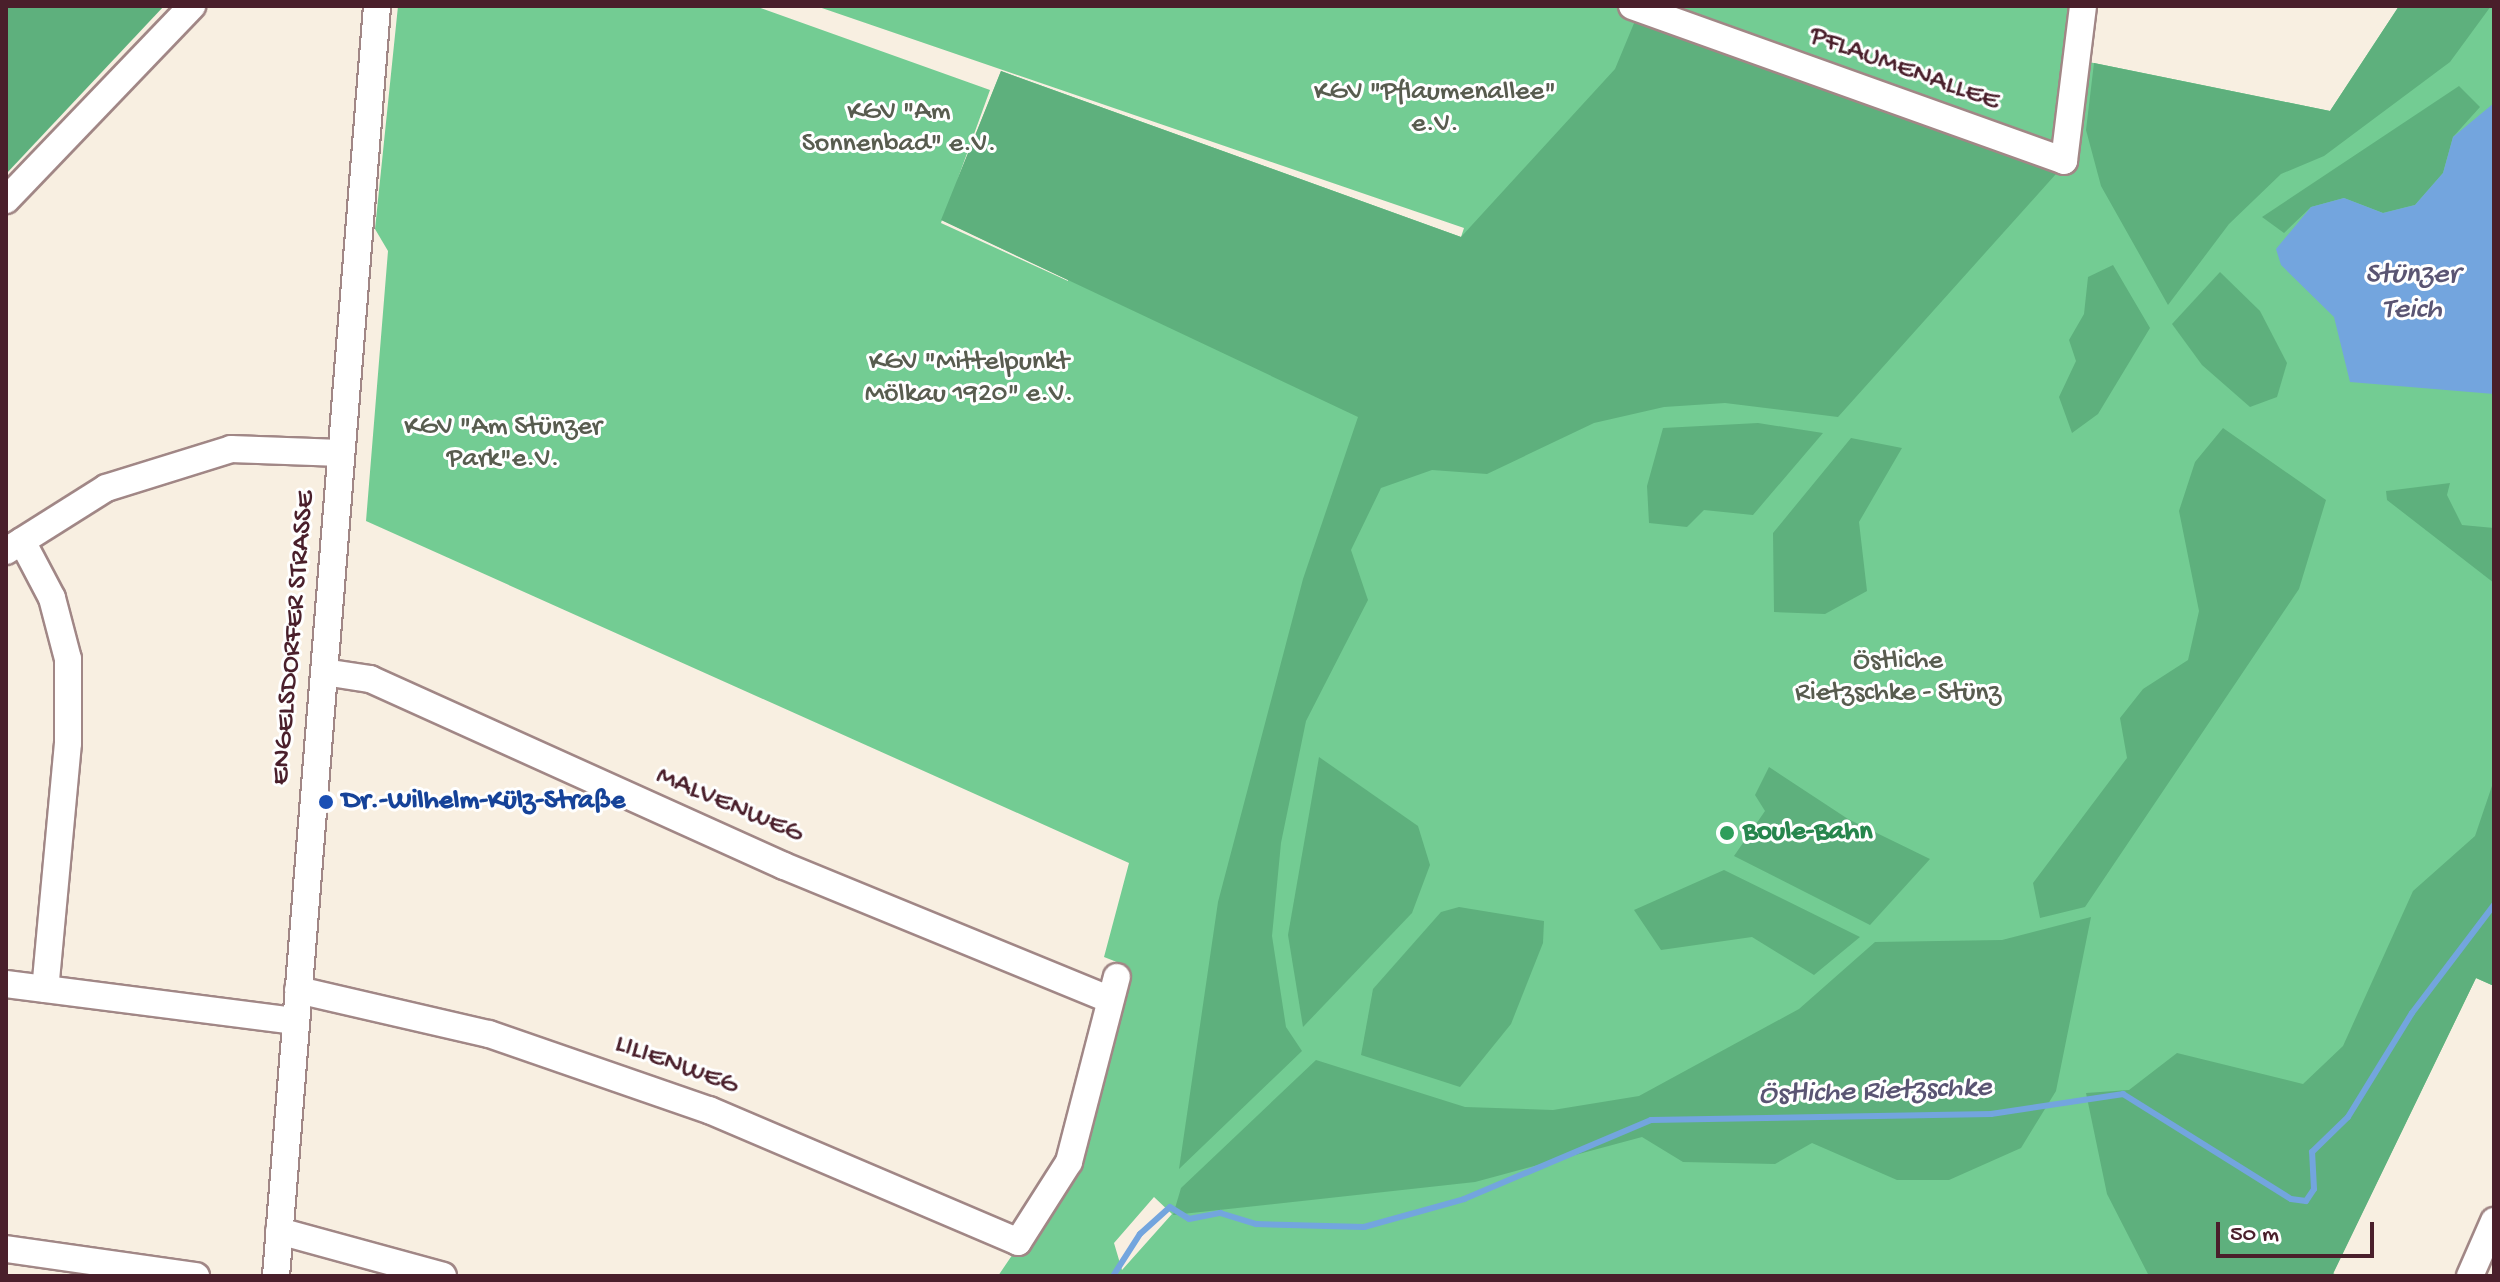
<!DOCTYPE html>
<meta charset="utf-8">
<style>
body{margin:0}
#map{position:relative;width:2500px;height:1282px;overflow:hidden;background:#f8efe1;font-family:"Gochi Hand",sans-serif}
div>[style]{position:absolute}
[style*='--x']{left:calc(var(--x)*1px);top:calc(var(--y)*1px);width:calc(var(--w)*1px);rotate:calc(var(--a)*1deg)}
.green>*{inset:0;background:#73cc93}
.forest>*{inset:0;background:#5eb07d}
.water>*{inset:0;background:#73a5de}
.stream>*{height:6px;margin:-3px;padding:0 3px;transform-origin:3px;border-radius:3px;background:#73a5de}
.roads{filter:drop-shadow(2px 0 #a18786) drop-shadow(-2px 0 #a18786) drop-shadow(0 2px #a18786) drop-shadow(0 -2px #a18786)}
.minor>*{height:26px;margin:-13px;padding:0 13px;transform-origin:13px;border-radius:13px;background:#fff}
.dots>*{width:22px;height:22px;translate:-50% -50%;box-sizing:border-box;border:4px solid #fff;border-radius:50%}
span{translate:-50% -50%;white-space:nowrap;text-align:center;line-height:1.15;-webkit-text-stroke:6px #fff;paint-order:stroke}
.street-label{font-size:28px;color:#4a1f2b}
.park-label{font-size:28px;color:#585c4f}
.transit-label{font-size:28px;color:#164399;font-weight:700}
.left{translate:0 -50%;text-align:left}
.leisure-label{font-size:28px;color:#27864d;font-weight:700}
.water-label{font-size:30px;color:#5a5573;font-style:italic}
.frame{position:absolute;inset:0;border:8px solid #4a1f2b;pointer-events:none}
.scale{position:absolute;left:2216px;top:1222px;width:158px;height:36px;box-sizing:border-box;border:4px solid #4a1f2b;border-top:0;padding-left:10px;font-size:24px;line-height:28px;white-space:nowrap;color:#4a1f2b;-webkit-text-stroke:6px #fff;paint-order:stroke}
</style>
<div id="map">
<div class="green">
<div style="clip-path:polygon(evenodd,398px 6px,755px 6px,990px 90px,957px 181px,1001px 71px,1461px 237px,1464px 228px,816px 6px,2094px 6px,2084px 61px,2330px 111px,2399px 6px,2494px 6px,2494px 986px,2476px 978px,2333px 1273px,2338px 1276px,998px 1276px,1079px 1157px,1127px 966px,1104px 957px,1129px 863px,366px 521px,388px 251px,375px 229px,398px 6px,942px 220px,1068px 280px,1068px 281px,941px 223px,942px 220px,398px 6px,1154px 1197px,1172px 1214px,1122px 1270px,1114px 1243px,1154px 1197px)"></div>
</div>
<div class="forest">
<div style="clip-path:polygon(6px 6px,164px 6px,6px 174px)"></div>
<div style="clip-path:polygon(2399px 6px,2491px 6px,2450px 62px,2324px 156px,2281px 174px,2229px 224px,2168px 305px,2101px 186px,2086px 130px,2094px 63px,2330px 111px)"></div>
<div style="clip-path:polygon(1637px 16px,2064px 165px,1838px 417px,1725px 403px,1664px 407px,1594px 423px,1487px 474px,1432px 470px,1381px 488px,1351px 550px,1368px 600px,1306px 721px,1281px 843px,1272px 936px,1286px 1027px,1302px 1051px,1179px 1169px,1218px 902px,1303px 579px,1358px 417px,941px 220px,1001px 71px,1461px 237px,1615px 69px)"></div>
<div style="clip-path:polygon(2459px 86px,2480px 107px,2453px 137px,2443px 173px,2415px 205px,2383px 213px,2344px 198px,2311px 207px,2284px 233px,2262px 217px)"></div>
<div style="clip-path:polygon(2113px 265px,2150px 328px,2098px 414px,2072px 433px,2059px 397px,2076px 361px,2069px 340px,2084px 314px,2088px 277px)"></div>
<div style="clip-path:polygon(2220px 272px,2260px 311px,2287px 363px,2277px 397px,2250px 407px,2202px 365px,2172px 324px)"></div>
<div style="clip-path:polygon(1758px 423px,1823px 433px,1753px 515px,1704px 510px,1687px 527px,1649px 523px,1647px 486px,1663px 428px)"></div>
<div style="clip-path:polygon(2223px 428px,2326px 500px,2299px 589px,2085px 907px,2040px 918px,2033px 883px,2127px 758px,2120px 718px,2143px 689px,2188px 660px,2199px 611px,2179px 511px,2195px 462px)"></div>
<div style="clip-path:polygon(1851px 438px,1902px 448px,1859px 522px,1867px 591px,1825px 614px,1774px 612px,1773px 533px)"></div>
<div style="clip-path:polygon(2450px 483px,2447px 495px,2462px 525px,2494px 528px,2494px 583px,2387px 500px,2386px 491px)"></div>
<div style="clip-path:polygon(1319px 757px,1418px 826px,1430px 865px,1412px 913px,1303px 1027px,1288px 935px)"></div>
<div style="clip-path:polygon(1769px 767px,1848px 819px,1930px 859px,1870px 925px,1734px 856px,1765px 811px,1755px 795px)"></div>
<div style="clip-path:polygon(2494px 780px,2494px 986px,2476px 978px,2333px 1274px,2149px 1276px,2107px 1194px,2086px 1093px,2129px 1090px,2177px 1053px,2303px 1084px,2343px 1046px,2413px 891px,2475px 836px)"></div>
<div style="clip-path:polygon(1724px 870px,1860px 937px,1814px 975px,1752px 937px,1661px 950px,1634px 910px)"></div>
<div style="clip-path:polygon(1459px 907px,1544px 921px,1543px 943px,1511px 1024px,1460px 1087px,1361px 1055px,1373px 989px,1441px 912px)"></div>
<div style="clip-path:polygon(2091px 917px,2056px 1091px,2021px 1148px,1949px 1180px,1897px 1180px,1812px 1143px,1775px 1164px,1683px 1162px,1642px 1137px,1475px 1182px,1173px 1215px,1181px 1188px,1316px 1060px,1465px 1107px,1553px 1110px,1639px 1096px,1799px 1009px,1875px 942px,2002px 940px)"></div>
</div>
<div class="water">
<div style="clip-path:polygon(2494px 103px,2494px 394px,2350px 382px,2334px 317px,2281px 265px,2276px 249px,2311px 207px,2344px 198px,2383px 213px,2415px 205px,2443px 173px,2453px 137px)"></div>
</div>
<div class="stream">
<div style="--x:1113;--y:1276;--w:50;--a:-57.3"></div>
<div style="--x:1140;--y:1234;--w:40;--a:-42"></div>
<div style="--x:1170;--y:1207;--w:22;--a:32"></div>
<div style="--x:1189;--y:1219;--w:32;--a:-11"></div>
<div style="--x:1220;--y:1213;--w:38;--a:17"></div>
<div style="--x:1256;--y:1224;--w:108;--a:1.6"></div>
<div style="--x:1364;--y:1227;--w:104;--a:-15.6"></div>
<div style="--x:1464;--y:1199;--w:203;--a:-22.9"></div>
<div style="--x:1651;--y:1120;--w:340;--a:-1"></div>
<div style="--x:1991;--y:1114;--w:134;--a:-8.6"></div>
<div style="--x:2123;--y:1094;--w:198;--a:32"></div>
<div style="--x:2291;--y:1199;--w:15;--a:8"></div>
<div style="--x:2306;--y:1201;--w:14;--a:-56"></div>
<div style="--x:2314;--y:1189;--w:37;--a:-93"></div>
<div style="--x:2312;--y:1152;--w:50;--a:-44.2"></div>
<div style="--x:2348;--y:1117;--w:122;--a:-58.4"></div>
<div style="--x:2412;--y:1013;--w:136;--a:-52.8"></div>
</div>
<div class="roads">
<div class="minor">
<div style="--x:1632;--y:6;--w:459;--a:19.7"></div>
<div style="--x:2064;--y:161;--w:156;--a:-83"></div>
<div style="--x:6;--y:200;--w:269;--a:-46.2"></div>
<div style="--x:22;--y:541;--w:64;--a:62.2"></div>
<div style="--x:52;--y:598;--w:63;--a:75.3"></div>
<div style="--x:68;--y:659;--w:84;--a:90"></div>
<div style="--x:68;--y:743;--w:247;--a:95.3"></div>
<div style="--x:6;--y:551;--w:118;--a:-32.2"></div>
<div style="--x:106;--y:488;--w:131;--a:-17.3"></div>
<div style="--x:231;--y:449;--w:110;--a:2.1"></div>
<div style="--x:324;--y:672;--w:47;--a:8.7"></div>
<div style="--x:370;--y:679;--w:454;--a:24.3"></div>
<div style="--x:784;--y:866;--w:352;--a:22.3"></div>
<div style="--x:6;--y:984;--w:292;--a:7.3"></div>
<div style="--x:298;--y:990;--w:196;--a:13"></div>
<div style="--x:489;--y:1034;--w:233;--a:19.1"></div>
<div style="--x:709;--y:1110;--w:336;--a:23.1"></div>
<div style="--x:1018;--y:1242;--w:95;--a:-57.5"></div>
<div style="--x:1069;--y:1162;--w:191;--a:-75.5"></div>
<div style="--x:279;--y:1231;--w:170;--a:15.3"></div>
<div style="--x:6;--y:1249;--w:192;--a:8.1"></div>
<div style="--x:276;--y:1276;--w:1274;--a:-85.45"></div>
<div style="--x:2470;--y:1276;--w:60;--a:-66.4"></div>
</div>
</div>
<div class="dots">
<div style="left:326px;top:802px;background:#1a4fb4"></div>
<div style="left:1727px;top:833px;background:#2e9e5b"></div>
</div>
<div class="street-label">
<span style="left:1904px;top:70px;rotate:20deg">PFLAUMENALLEE</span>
<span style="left:294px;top:638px;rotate:-85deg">ENGELSDORFER STRASSE</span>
<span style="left:729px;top:806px;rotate:23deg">MALVENWEG</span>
<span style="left:676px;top:1066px;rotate:20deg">LILIENWEG</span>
</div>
<div class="park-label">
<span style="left:1435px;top:109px">KGV "Pflaumenallee"<br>e.V.</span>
<span style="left:899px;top:129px">KGV "Am<br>Sonnenbad" e.V.</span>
<span style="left:969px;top:379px">KGV "Mittelpunkt<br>Mölkau 1920" e.V.</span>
<span style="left:503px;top:444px">KGV "Am Stünzer<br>Park"e.V.</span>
<span style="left:1898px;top:678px">Östliche<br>Rietzschke - Stünz</span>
</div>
<div class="transit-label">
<span class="left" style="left:342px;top:802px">Dr.-Wilhelm-Külz-Straße</span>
</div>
<div class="leisure-label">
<span class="left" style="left:1743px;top:833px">Boule-Bahn</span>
</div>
<div class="water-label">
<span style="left:2412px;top:293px">Stünzer<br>Teich</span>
<span style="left:1875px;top:1093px;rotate:-2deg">Östliche Rietzschke</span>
</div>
<div class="frame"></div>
<div class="scale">50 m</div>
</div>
